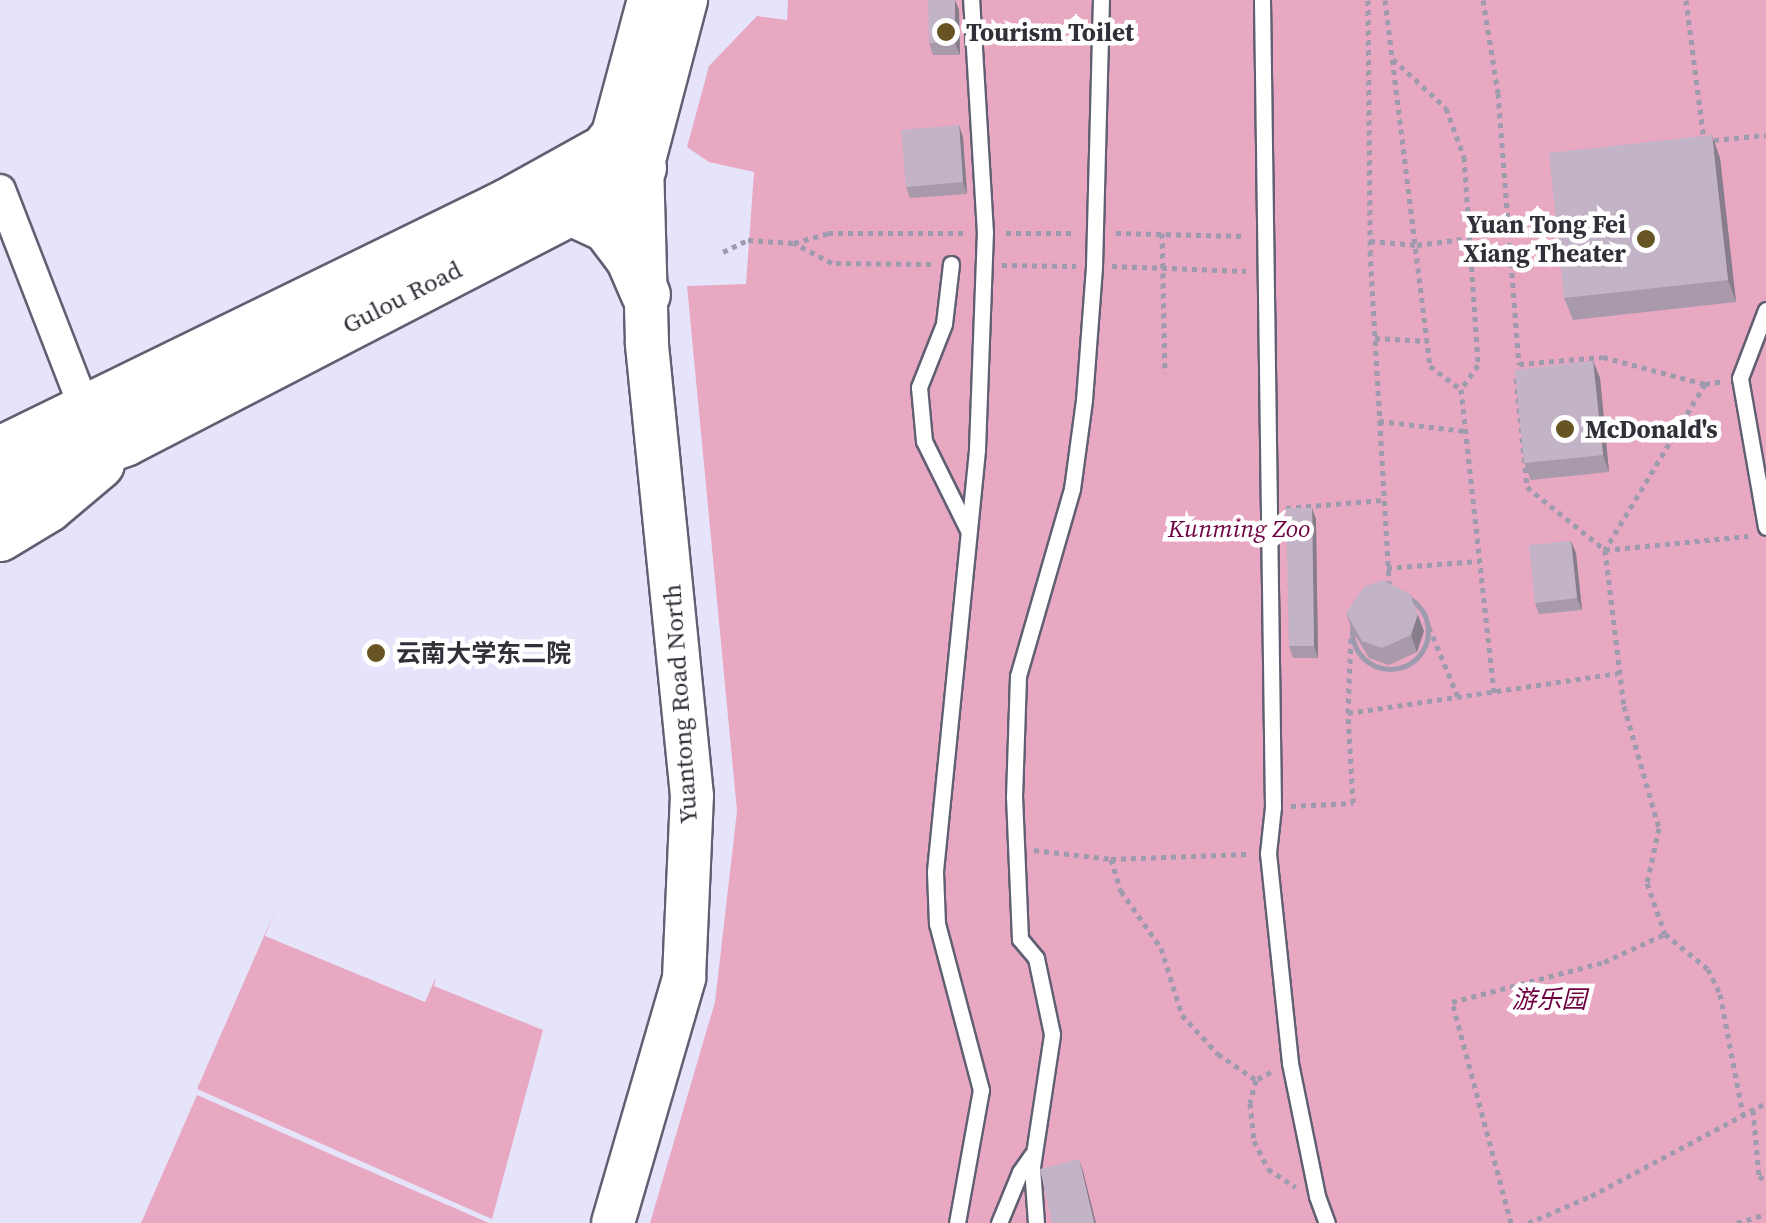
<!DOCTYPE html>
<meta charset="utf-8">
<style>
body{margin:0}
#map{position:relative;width:1766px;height:1223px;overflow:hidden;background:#e6e4fb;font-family:"Source Serif 4","Noto Sans SC",serif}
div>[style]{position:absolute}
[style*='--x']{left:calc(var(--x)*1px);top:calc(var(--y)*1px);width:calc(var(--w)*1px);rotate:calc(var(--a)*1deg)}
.green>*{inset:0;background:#e8a8c2}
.path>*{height:5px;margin-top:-2.5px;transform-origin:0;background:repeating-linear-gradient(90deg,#9d9bad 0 5px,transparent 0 10px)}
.path>.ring{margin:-2.5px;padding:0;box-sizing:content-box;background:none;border:5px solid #9d9bad;border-radius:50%}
.roads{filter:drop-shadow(2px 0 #615f72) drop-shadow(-2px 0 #615f72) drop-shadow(0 2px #615f72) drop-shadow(0 -2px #615f72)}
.service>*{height:15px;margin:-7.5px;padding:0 7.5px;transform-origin:7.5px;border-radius:7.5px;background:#fff}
.minor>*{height:30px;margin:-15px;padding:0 15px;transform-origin:15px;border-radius:15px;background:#fff}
.secondary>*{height:42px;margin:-21px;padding:0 21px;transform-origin:21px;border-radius:21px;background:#fff}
.primary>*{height:48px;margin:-24px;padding:0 24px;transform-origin:24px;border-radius:24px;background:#fff}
.wall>*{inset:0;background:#a89aaa}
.shaded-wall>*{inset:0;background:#887d8b}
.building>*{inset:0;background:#c3b3c6}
.dots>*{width:28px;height:28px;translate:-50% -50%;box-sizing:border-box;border:5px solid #fff;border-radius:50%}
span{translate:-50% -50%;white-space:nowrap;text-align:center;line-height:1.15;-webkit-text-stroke:9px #fff;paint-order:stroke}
.poi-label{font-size:25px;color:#313039;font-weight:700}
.left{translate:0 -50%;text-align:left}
.right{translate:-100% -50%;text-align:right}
.street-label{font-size:25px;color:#313039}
.park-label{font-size:25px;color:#6f0041;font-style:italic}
</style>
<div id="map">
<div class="green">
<div style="clip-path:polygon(788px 0,1766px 0,1766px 1223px,650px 1223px,715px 1002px,737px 811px,687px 286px,746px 284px,754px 172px,709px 162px,687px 147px,709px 66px,757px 16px,787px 20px)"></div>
<div style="clip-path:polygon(275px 911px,265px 936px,425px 1002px,436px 977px,434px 986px,543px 1030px,492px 1219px,197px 1089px)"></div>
<div style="clip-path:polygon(197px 1095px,344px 1160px,489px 1223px,141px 1223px)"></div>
</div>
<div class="path">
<div style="--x:1368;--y:0;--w:251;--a:89.5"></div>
<div style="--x:1370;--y:251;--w:335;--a:86.7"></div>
<div style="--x:1385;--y:0;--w:369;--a:83"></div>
<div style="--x:1430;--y:366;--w:39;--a:37"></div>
<div style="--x:1461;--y:389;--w:306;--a:83.8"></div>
<div style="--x:1483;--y:0;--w:94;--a:80.8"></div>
<div style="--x:1498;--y:93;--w:272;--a:85.6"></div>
<div style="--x:1519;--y:364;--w:84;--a:-4.8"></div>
<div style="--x:1603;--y:357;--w:106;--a:14.8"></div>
<div style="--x:1705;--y:384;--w:18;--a:-9"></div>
<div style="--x:1686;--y:0;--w:142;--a:82.7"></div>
<div style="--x:1704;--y:141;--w:62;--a:-5.5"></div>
<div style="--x:1393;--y:59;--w:72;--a:42.8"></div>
<div style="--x:1446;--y:108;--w:52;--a:69.8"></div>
<div style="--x:1464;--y:157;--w:208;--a:86.1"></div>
<div style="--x:1478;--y:365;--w:29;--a:125"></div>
<div style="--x:1006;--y:233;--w:69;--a:0"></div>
<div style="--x:1116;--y:233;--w:129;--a:1.3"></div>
<div style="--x:1162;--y:233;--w:140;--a:88.8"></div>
<div style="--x:1370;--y:241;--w:47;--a:4.9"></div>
<div style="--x:1417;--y:245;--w:54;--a:-7.4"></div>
<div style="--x:723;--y:252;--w:28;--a:-26"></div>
<div style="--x:748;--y:240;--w:46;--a:3.7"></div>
<div style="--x:931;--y:264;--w:99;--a:-179.4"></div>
<div style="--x:832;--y:263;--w:43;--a:-152.2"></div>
<div style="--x:794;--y:243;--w:35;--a:-16"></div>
<div style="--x:828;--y:233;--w:137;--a:0"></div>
<div style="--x:1002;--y:265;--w:74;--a:0.8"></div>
<div style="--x:1112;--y:266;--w:134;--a:2.1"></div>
<div style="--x:1375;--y:338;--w:53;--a:3.2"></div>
<div style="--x:1516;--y:378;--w:110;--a:84.2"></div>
<div style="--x:1527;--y:487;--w:100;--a:38.9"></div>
<div style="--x:1605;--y:550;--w:144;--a:-5.6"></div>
<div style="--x:1705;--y:384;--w:194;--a:121.1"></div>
<div style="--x:1605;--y:550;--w:157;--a:83.1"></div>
<div style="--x:1624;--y:706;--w:127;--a:74"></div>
<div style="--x:1659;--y:828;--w:56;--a:102.3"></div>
<div style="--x:1647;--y:883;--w:54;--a:70.6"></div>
<div style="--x:1665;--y:934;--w:55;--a:39.1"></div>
<div style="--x:1708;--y:969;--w:28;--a:64"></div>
<div style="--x:1720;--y:994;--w:123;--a:79.2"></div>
<div style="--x:1379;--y:421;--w:87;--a:6.6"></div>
<div style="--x:1286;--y:508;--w:97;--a:-4.7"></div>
<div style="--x:1387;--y:568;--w:92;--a:-4.4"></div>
<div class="ring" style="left:1352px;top:593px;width:71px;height:71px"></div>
<div style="--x:1429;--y:627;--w:76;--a:67.5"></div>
<div style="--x:1348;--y:713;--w:77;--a:-87.8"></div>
<div style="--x:1291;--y:806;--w:62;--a:-2.8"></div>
<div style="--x:1353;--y:803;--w:90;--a:-93.2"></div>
<div style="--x:1348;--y:713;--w:273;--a:-8.4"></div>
<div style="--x:1034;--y:850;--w:78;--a:6.7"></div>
<div style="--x:1111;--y:859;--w:136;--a:-2.1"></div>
<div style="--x:1111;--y:859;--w:34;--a:73"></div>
<div style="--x:1121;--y:891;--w:70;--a:54.9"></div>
<div style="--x:1161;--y:948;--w:70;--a:72.6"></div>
<div style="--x:1182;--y:1015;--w:53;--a:47.3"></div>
<div style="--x:1218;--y:1054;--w:46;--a:34.4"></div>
<div style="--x:1271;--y:1072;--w:17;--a:152"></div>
<div style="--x:1256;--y:1080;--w:24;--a:105"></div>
<div style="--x:1250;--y:1103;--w:38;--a:84"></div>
<div style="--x:1254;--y:1141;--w:31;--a:63"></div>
<div style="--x:1268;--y:1169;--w:33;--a:33"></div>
<div style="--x:1753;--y:1110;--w:66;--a:84.8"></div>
<div style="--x:1759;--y:1176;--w:9;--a:36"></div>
<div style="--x:1511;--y:1223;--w:229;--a:-104.9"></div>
<div style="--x:1452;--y:1002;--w:157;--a:-14.7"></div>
<div style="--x:1604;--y:962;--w:67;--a:-24.7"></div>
<div style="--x:1528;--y:1223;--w:69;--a:-23.2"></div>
<div style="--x:1591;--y:1196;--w:198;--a:-28"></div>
<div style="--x:1737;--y:1223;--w:30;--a:-17"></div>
</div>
<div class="roads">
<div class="service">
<div style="--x:1262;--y:0;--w:807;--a:89.22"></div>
<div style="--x:1273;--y:807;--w:46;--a:96.2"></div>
<div style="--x:1268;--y:853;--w:211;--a:84"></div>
<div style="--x:1290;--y:1063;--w:136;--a:78.5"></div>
<div style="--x:1317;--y:1196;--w:29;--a:70"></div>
<div style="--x:951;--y:264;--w:60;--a:96.7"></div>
<div style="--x:944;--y:324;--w:68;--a:111.6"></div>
<div style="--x:919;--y:387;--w:54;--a:84.7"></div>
<div style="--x:924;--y:441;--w:99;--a:63.7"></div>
<div style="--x:1766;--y:310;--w:73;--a:110.9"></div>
<div style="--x:1740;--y:378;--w:151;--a:80.1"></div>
<div style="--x:957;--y:1223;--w:135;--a:-79.8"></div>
<div style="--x:981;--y:1090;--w:172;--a:-104.8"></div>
<div style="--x:937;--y:924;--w:53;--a:-92.2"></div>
<div style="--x:935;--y:871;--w:424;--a:-84.3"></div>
<div style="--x:977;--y:449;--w:216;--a:-87.9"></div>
<div style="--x:985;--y:233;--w:233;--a:-93.4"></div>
<div style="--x:999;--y:1223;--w:55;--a:-67.6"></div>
<div style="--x:1020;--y:1172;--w:21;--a:-55"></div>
<div style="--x:1036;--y:1223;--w:56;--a:-94.1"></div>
<div style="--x:1032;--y:1167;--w:134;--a:-81.4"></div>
<div style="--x:1052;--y:1034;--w:78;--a:-101.9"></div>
<div style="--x:1036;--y:958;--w:25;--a:-130"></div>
<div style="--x:1020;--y:939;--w:142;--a:-92.4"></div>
<div style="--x:1014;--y:797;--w:121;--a:-88.1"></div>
<div style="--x:1018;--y:676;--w:195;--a:-73.9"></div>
<div style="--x:1072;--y:489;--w:90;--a:-82.3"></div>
<div style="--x:1084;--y:400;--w:134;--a:-85.7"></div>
<div style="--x:1094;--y:266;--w:266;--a:-88.5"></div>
</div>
<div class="minor">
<div style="--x:0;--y:190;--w:235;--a:68.8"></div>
</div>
<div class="secondary">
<div style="--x:598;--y:153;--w:24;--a:-52"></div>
<div style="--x:613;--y:134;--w:139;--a:-75"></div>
<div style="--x:613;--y:1223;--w:255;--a:-73.8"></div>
<div style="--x:684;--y:978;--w:182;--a:-87.5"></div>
<div style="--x:692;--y:796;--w:456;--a:-95.7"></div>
<div style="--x:647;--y:342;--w:174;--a:-91.6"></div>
<div style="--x:642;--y:168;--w:174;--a:-75.3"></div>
</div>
<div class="primary">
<div style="--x:551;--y:202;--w:62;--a:24.9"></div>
<div style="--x:607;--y:228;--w:38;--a:53"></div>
<div style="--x:630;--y:258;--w:40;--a:66.6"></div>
<div style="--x:0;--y:451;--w:565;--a:-26.02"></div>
<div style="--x:508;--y:203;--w:103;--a:-29.1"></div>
<div style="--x:0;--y:488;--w:133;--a:-20.2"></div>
<div style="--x:125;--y:442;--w:539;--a:-27.37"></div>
<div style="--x:604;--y:194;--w:46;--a:-34.4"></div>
<div style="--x:0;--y:537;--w:56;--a:-31.1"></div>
<div style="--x:48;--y:508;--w:68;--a:-40.2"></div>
</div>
</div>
<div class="wall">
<div style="clip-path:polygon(955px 0,959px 10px,960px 55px,933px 55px,929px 43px)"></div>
<div style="clip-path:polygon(963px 137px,967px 194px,910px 198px,906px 187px)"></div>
<div style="clip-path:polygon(1720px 158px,1736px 302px,1573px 320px,1564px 298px)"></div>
<div style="clip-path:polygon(1593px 361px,1600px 378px,1609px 472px,1531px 480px,1524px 463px)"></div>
<div style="clip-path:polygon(1316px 519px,1318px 658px,1293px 658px,1289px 646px)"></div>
<div style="clip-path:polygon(1571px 541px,1576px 553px,1582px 610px,1539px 614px,1535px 603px)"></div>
<div style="clip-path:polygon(1346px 613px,1424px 631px,1417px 652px,1389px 665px,1369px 658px,1352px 630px)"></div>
</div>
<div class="shaded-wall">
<div style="clip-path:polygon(955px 0,959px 10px,960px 55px,955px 43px)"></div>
<div style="clip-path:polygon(959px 125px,963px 137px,967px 194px,963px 182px)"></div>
<div style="clip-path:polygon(1712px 135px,1720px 158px,1736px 302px,1728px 280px)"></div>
<div style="clip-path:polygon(1593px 361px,1600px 378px,1609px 472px,1603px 455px)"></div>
<div style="clip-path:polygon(1312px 508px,1316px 519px,1318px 658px,1314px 646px)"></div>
<div style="clip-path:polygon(1571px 541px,1576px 553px,1582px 610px,1577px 598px)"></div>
<div style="clip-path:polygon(1410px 594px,1424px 631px,1417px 652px,1411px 635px)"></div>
<div style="clip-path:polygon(1079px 1159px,1083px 1171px,1096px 1223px,1094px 1223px)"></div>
</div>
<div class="building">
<div style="clip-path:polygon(928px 0,955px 0,955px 43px,929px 43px)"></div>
<div style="clip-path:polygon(959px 125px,963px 182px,906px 187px,901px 130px)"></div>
<div style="clip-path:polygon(1712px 135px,1728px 280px,1564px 298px,1549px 153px)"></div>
<div style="clip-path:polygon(1593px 361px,1603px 455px,1524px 463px,1515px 370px)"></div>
<div style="clip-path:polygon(1286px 508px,1312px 508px,1314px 646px,1289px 646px)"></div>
<div style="clip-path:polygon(1571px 541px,1577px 598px,1535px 603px,1529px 545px)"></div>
<div style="clip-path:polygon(1383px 580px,1410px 594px,1418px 614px,1411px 635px,1382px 648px,1362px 641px,1346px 613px,1364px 587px)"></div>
<div style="clip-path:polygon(1079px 1159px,1094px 1223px,1052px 1223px,1040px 1169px)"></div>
</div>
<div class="dots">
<div style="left:946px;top:32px;background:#665422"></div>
<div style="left:1646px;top:239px;background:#665422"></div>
<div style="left:1565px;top:429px;background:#665422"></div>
<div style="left:376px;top:653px;background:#665422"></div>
</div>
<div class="poi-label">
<span class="left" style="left:966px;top:32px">Tourism Toilet</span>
<span class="right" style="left:1626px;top:239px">Yuan Tong Fei<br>Xiang Theater</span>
<span class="left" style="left:1585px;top:429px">McDonald's</span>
<span class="left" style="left:396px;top:653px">云南大学东二院</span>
</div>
<div class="street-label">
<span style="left:402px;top:297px;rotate:-27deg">Gulou Road</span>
<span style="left:680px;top:704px;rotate:-94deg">Yuantong Road North</span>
</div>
<div class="park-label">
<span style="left:1239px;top:528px">Kunming Zoo</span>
<span style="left:1549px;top:999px">游乐园</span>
</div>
</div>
